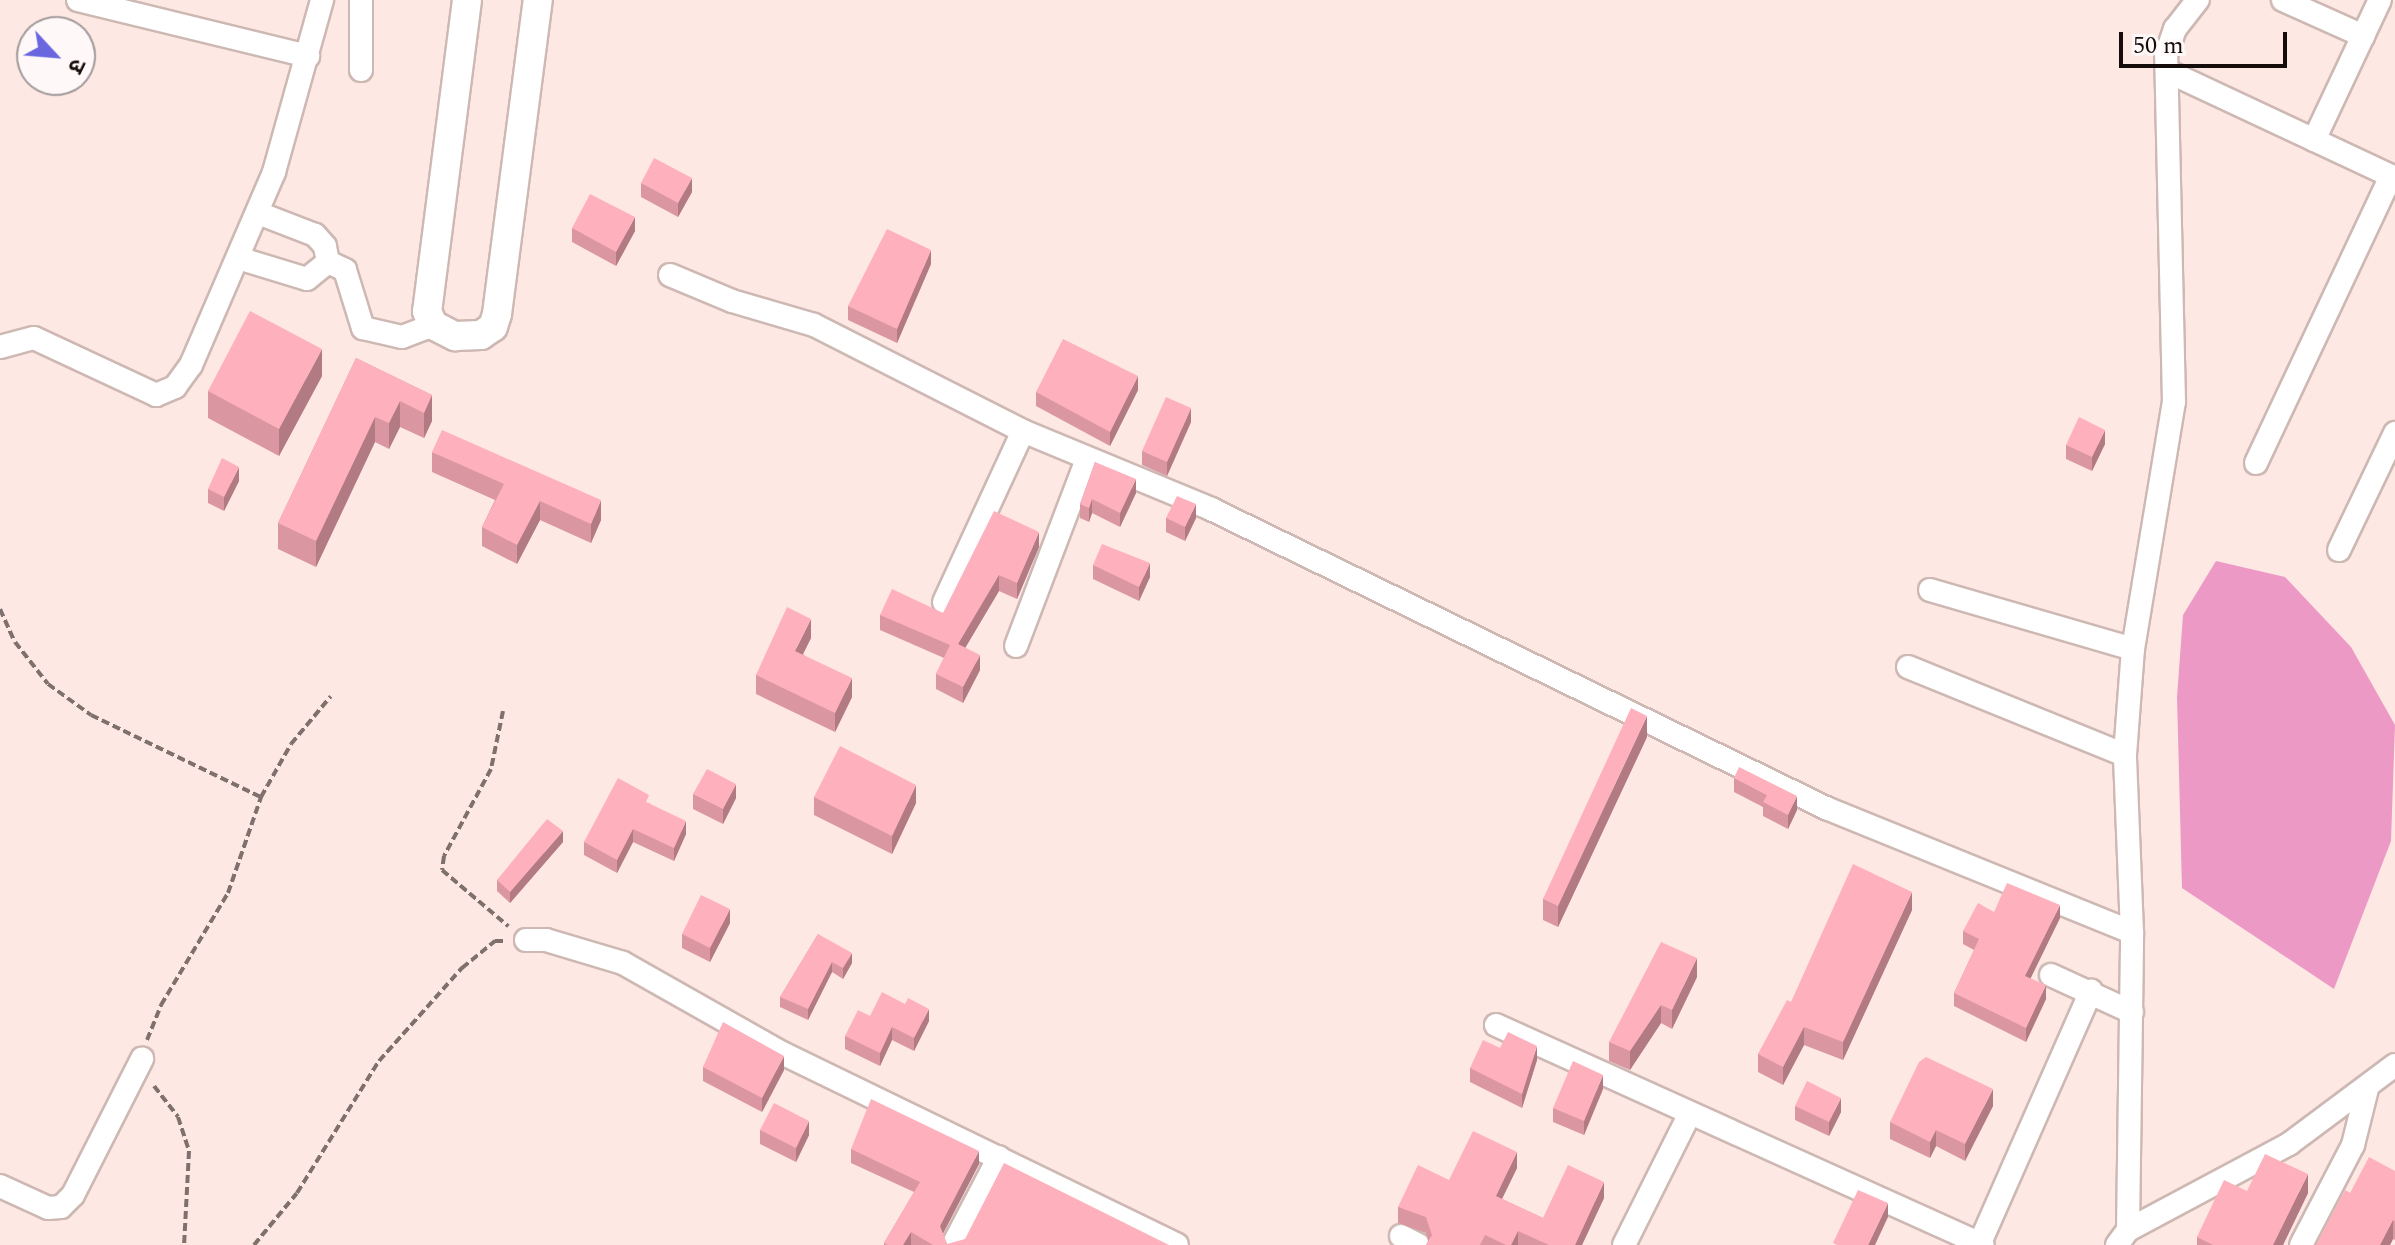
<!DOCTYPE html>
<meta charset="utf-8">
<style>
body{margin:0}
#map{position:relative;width:2395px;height:1245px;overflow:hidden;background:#fee8e3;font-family:Spectral,"Noto Sans Devanagari",serif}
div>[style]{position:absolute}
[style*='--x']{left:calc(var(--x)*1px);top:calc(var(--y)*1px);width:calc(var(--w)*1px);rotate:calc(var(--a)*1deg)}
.water>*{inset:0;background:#ed99c6}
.path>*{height:4px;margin-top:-2px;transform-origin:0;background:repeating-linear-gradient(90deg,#7e706d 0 8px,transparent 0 12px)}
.roads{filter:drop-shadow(2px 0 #cdb8b3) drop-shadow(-2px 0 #cdb8b3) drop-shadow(0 2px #cdb8b3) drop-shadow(0 -2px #cdb8b3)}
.minor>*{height:22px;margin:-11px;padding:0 11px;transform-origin:11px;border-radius:11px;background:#fff}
.tertiary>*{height:28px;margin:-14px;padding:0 14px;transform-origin:14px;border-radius:14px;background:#fff}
.wall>*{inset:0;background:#da97a2}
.shaded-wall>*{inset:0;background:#b27b84}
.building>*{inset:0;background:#feb0bc}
span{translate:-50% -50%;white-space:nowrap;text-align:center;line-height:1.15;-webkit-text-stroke:6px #fef9f8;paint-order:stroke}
.north{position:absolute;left:16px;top:16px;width:80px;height:80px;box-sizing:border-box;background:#fef9f8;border:2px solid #a09b9a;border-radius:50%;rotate:116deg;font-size:22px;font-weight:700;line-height:32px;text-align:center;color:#140d0c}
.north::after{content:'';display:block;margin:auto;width:28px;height:36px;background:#6a66df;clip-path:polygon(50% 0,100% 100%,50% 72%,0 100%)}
.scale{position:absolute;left:2119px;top:32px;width:168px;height:36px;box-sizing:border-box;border:4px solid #140d0c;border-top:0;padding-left:10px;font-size:24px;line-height:28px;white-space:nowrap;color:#140d0c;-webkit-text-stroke:6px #fef9f8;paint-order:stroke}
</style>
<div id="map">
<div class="water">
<div style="clip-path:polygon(2216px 561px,2285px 577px,2351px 647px,2395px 725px,2391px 841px,2334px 989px,2182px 888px,2177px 697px,2183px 615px)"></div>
</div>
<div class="path">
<div style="--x:0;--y:609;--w:36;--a:66"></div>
<div style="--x:15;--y:642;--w:53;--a:51.8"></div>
<div style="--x:48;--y:684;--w:53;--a:35.8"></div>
<div style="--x:91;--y:715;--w:189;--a:25.8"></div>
<div style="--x:503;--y:711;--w:59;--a:101.7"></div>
<div style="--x:491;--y:769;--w:99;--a:118.4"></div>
<div style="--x:444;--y:856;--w:14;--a:98"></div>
<div style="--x:442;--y:870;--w:87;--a:40.3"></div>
<div style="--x:147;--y:1040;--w:38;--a:-68"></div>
<div style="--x:161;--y:1005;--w:131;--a:-59.1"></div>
<div style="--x:228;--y:893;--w:102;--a:-71"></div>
<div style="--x:261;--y:797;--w:61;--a:-60.5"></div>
<div style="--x:291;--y:744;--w:62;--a:-50.2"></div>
<div style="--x:154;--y:1086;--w:39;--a:52"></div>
<div style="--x:178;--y:1117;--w:36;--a:72"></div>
<div style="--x:189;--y:1151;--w:94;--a:93"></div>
<div style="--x:254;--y:1245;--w:67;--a:-50.4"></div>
<div style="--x:297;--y:1193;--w:155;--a:-58.2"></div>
<div style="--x:379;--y:1061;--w:125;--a:-48.3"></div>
<div style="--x:462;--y:968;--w:43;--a:-39.3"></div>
<div style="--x:495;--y:941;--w:12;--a:0"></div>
</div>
<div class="roads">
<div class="minor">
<div style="--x:78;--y:0;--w:237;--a:13.7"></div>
<div style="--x:2283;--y:0;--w:88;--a:24.2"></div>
<div style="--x:361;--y:70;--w:70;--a:-90"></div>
<div style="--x:2167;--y:71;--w:252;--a:25.1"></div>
<div style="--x:2314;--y:140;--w:155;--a:-64.8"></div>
<div style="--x:238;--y:258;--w:72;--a:16.9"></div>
<div style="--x:307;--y:279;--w:27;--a:-39"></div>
<div style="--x:328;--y:262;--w:16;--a:-101"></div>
<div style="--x:325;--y:246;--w:15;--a:-132"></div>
<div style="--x:315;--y:235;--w:61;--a:-158.9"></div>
<div style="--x:328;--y:262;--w:19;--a:25"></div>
<div style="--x:345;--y:270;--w:61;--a:72.8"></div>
<div style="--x:363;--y:328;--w:40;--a:13"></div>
<div style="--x:402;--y:337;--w:33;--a:-21"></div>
<div style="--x:670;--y:275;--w:67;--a:22.8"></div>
<div style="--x:732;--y:301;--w:85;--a:16.3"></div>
<div style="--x:814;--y:325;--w:234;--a:26.9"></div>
<div style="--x:1023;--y:431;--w:204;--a:22.5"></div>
<div style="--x:1211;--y:509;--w:684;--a:25.93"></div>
<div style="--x:1826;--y:808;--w:330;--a:22.1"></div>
<div style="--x:0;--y:347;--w:35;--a:-15"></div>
<div style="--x:34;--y:338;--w:135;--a:25"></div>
<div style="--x:156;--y:395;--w:21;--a:-23"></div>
<div style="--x:175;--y:387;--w:27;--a:-54"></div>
<div style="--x:191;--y:365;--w:210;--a:-66.7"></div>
<div style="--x:274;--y:172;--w:179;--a:-74.4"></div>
<div style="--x:2256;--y:463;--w:317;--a:-64.8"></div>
<div style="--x:2339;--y:550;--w:130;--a:-64.4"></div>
<div style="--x:1930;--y:590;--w:211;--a:16.2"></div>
<div style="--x:944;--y:602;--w:188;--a:-65.2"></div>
<div style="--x:1016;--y:646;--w:200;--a:-69.2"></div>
<div style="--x:1908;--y:667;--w:234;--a:22.1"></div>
<div style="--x:526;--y:940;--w:20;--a:0"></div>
<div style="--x:546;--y:940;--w:80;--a:16.6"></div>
<div style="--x:623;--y:963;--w:183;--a:29.5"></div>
<div style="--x:782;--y:1053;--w:439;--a:25.9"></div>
<div style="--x:2051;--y:975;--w:89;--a:24.6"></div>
<div style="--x:1496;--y:1025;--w:534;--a:24.31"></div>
<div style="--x:0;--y:1186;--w:53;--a:24.6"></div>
<div style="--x:48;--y:1208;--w:13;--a:-4"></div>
<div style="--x:61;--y:1207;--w:17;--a:-45"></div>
<div style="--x:73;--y:1195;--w:153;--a:-63.1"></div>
<div style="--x:2128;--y:1230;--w:298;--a:-89.2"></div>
<div style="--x:2132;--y:932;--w:177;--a:-92.3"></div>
<div style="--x:2125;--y:755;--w:106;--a:-85.7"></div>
<div style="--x:2133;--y:649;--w:250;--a:-80.6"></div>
<div style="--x:2174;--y:402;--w:347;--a:-91.3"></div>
<div style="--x:2166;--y:55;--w:28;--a:-71"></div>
<div style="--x:2175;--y:29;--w:37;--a:-52"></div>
<div style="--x:1401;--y:1236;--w:20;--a:27"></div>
<div style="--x:953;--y:1245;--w:99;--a:-62.4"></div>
<div style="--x:1624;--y:1245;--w:145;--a:-63.4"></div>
<div style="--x:1979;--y:1245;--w:278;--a:-66.2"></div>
<div style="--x:2117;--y:1245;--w:19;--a:-54"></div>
<div style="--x:2128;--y:1230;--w:183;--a:-28.1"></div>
<div style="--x:2289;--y:1144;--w:132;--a:-36.7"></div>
<div style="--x:2301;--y:1245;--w:113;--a:-62.5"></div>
<div style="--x:2353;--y:1145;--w:58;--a:-76"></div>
</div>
<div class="tertiary">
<div style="--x:467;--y:0;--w:314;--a:97.3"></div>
<div style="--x:427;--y:311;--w:15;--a:67"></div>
<div style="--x:433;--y:325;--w:25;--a:27"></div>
<div style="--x:455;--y:336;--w:26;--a:-2"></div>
<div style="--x:481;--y:335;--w:14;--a:-34"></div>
<div style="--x:493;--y:327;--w:14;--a:-73"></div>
<div style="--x:497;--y:314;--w:317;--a:-82.6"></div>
</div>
</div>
<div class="wall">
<div style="clip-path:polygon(641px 183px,692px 192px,678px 217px,641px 197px)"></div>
<div style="clip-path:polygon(572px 228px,635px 231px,616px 266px,572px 242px)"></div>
<div style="clip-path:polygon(931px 264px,897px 343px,848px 320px,848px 306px)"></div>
<div style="clip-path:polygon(356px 358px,432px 395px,432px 421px,424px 438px,400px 427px,389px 449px,375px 442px,316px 567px,278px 549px,278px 523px)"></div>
<div style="clip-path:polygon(322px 376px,279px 456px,208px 418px,208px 391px)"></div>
<div style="clip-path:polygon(1138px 390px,1110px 446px,1036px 406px,1036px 392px)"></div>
<div style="clip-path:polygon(1191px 422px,1167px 476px,1142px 465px,1142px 451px)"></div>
<div style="clip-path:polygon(2105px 444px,2092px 471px,2066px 459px,2066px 445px)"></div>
<div style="clip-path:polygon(432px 452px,601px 520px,591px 543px,540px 520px,517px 564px,482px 546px,482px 527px,495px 500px,432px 472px)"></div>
<div style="clip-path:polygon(1095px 462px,1136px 493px,1120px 527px,1092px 513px,1089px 522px,1080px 518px,1080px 504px)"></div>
<div style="clip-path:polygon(239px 481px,224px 511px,208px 503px,208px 489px)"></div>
<div style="clip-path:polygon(1166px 518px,1196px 518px,1185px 541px,1166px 532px)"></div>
<div style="clip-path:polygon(1039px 547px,1017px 599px,999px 591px,965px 648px,980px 670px,963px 703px,936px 689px,936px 674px,944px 658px,880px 630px,880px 615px,943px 613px)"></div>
<div style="clip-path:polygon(1093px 565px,1150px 577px,1139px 601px,1093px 579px)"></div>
<div style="clip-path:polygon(811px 638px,803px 654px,852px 697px,835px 732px,756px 694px,756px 675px)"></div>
<div style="clip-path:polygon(1647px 737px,1558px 927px,1543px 920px,1543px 899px)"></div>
<div style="clip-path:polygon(1734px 778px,1797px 810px,1788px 829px,1763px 816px,1763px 807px,1734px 792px)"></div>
<div style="clip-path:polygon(693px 794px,736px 798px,723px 824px,693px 809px)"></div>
<div style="clip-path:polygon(814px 797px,916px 803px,892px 854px,814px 815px)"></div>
<div style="clip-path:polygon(649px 803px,686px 834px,674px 861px,633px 842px,617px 873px,584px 855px,584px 842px)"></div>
<div style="clip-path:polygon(563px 842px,510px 903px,497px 891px,497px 880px)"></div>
<div style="clip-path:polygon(1912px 910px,1843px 1060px,1804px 1045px,1783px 1085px,1758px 1072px,1758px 1054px,1791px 1002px)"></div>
<div style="clip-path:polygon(1994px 912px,2060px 918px,2030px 978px,2046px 999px,2026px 1042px,1954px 1006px,1954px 993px,1974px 950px,1963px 944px,1963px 931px)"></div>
<div style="clip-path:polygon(730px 923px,710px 962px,682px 948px,682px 934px)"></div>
<div style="clip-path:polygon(818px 934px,852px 963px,843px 979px,832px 972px,808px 1020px,780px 1007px,780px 997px)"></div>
<div style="clip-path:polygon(1697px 977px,1672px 1029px,1661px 1023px,1630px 1070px,1609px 1061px,1609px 1042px)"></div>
<div style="clip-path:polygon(870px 1016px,929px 1021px,914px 1051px,892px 1040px,880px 1066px,845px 1049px,845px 1036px)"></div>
<div style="clip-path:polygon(1500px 1048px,1537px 1060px,1522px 1108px,1470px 1082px,1470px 1068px)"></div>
<div style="clip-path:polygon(703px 1067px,784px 1070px,762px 1112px,703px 1081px)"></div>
<div style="clip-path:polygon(1603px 1089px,1584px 1135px,1553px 1122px,1553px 1108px)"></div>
<div style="clip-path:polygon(1795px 1106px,1841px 1112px,1829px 1136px,1795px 1120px)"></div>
<div style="clip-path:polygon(1993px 1106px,1965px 1161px,1936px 1146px,1930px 1158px,1890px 1139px,1890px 1122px)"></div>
<div style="clip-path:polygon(760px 1130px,809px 1135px,796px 1162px,760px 1144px)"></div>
<div style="clip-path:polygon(851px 1149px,979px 1164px,943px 1234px,947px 1244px,1169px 1245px,884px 1245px,884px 1243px,914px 1192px,851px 1163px)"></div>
<div style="clip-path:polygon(1517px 1168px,1502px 1199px,1543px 1218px,1604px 1198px,1582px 1245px,1426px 1245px,1428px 1241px,1426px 1233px,1398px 1223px,1398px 1207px,1449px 1180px)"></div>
<div style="clip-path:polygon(2395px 1171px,2395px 1240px,2393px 1239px,2390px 1245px,2316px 1245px,2350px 1193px)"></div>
<div style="clip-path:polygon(2247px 1191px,2308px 1193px,2283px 1245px,2197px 1245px,2197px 1237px)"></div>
</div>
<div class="shaded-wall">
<div style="clip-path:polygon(692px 178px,692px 192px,678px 217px,678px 203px)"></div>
<div style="clip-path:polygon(635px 217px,635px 231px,616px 266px,616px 252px)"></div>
<div style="clip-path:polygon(931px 250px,931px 264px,897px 343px,897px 329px)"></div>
<div style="clip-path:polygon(322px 349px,322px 376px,279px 456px,279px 429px)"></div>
<div style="clip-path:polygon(1138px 376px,1138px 390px,1110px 446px,1110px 432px)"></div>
<div style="clip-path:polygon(432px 395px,432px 421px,424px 438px,424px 413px)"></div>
<div style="clip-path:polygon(400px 401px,400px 427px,389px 449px,389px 423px)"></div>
<div style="clip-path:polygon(1191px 408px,1191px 422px,1167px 476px,1167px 462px)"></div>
<div style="clip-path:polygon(375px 417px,375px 442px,316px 567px,316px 541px)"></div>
<div style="clip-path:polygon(2105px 430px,2105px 444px,2092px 471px,2092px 457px)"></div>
<div style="clip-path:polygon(239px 467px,239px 481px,224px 511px,224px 497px)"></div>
<div style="clip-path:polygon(1136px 479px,1136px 493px,1120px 527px,1120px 513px)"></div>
<div style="clip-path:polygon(1092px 499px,1092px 513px,1089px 522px,1089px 508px)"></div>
<div style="clip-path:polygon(601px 500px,601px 520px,591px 543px,591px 524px)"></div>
<div style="clip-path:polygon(540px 501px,540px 520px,517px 564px,517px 545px)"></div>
<div style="clip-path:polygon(1196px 504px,1196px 518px,1185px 541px,1185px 527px)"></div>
<div style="clip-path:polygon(1039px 532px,1039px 547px,1017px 599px,1017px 583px)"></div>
<div style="clip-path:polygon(1150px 563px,1150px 577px,1139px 601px,1139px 587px)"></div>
<div style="clip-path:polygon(999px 575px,999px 591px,958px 660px,958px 644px)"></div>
<div style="clip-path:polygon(811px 619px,811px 638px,795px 670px,795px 651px)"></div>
<div style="clip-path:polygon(980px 655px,980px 670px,963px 703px,963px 687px)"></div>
<div style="clip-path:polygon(852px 678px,852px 697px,835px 732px,835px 713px)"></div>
<div style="clip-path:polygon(1647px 716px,1647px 737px,1558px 927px,1558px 906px)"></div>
<div style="clip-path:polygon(736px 784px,736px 798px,723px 824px,723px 809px)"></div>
<div style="clip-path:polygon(916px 785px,916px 803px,892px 854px,892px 836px)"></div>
<div style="clip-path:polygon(1797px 796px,1797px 810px,1788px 829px,1788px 815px)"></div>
<div style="clip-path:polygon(686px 821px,686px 834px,674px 861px,674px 848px)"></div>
<div style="clip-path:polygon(633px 829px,633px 842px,617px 873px,617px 860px)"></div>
<div style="clip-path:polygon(563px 831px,563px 842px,510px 903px,510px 892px)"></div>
<div style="clip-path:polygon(1912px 892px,1912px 910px,1843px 1060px,1843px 1042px)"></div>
<div style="clip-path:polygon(2060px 905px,2060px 918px,2025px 990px,2025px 976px)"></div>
<div style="clip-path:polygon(730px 909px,730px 923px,710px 962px,710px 948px)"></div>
<div style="clip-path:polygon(852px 953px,852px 963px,843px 979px,843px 968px)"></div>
<div style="clip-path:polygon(1697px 958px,1697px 977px,1672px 1029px,1672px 1010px)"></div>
<div style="clip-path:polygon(832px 962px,832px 972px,808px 1020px,808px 1009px)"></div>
<div style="clip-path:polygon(2046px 985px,2046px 999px,2026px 1042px,2026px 1028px)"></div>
<div style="clip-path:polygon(1661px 1005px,1661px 1023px,1630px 1070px,1630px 1051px)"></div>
<div style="clip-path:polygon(929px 1009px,929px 1021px,914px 1051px,914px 1038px)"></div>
<div style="clip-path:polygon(892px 1027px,892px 1040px,880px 1066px,880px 1053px)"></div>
<div style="clip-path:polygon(1804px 1027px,1804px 1045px,1783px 1085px,1783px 1067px)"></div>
<div style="clip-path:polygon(1537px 1046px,1537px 1060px,1522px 1108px,1522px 1094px)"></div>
<div style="clip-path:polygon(784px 1056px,784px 1070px,762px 1112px,762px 1098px)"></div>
<div style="clip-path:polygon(1603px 1075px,1603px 1089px,1584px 1135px,1584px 1121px)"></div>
<div style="clip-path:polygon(1993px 1089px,1993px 1106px,1965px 1161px,1965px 1144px)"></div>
<div style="clip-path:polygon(1841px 1098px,1841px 1112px,1829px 1136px,1829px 1122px)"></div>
<div style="clip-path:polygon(809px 1121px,809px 1135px,796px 1162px,796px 1148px)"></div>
<div style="clip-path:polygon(1936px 1130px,1936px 1146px,1930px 1158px,1930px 1142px)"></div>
<div style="clip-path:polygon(979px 1151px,979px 1164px,940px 1239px,940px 1226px)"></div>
<div style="clip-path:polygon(1517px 1152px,1517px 1168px,1496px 1211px,1496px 1196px)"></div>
<div style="clip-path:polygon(2308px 1174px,2308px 1193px,2283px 1245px,2273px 1245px)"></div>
<div style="clip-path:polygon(1604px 1182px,1604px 1198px,1582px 1245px,1575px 1245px)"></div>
<div style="clip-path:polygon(1888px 1203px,1888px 1217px,1875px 1245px,1868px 1245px)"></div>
<div style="clip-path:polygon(2393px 1220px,2393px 1239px,2390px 1245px,2380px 1245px)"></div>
<div style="clip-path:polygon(1518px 1231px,1518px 1245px,1511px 1245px)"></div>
<div style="clip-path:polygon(911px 1232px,911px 1245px,903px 1245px)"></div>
</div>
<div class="building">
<div style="clip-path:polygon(654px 158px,692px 178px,678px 203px,641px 183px)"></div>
<div style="clip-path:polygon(590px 194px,635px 217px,616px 252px,572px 228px)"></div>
<div style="clip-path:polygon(887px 229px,931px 250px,897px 329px,848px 306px)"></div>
<div style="clip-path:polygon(250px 311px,322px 349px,279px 429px,208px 391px)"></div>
<div style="clip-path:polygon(1063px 339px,1138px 376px,1110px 432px,1036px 392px)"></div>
<div style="clip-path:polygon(356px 358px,432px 395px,424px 413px,400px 401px,389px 423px,375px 417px,316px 541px,278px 523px)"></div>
<div style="clip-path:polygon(1166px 397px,1191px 408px,1167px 462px,1142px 451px)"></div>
<div style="clip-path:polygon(2079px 417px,2105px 430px,2092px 457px,2066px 445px)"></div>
<div style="clip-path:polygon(442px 430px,601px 500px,591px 524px,540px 501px,517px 545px,482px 527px,504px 484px,432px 452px)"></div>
<div style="clip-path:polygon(222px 458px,239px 467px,224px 497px,208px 489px)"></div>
<div style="clip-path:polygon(1095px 462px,1136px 479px,1120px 513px,1092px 499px,1089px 508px,1080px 504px)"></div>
<div style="clip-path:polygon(1177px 496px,1196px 504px,1185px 527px,1166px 518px)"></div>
<div style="clip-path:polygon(994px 511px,1039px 532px,1017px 583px,999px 575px,958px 644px,980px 655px,963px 687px,936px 674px,950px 645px,880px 615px,892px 589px,943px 613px)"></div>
<div style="clip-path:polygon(1102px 544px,1150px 563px,1139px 587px,1093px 565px)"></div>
<div style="clip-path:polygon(787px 607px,811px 619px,795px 651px,852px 678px,835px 713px,756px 675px)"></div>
<div style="clip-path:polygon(1631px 708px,1647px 716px,1558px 906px,1543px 899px)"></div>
<div style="clip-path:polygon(840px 746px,916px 785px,892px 836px,814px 797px)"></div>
<div style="clip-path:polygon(1739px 767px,1797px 796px,1788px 815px,1763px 802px,1767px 795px,1734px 778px)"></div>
<div style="clip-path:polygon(707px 769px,736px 784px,723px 809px,693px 794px)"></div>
<div style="clip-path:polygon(618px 778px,649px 795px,646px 802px,686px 821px,674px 848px,633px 829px,617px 860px,584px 842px)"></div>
<div style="clip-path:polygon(547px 819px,563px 831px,510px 892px,497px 880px)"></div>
<div style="clip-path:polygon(1853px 864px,1912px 892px,1843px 1042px,1804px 1027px,1783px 1067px,1758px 1054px,1787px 1000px,1791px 1002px)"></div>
<div style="clip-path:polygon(2007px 883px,2060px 905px,2025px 976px,2046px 985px,2026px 1028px,1954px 993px,1979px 939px,1963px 931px,1978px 903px,1994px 912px)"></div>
<div style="clip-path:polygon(701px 895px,730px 909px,710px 948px,682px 934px)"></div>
<div style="clip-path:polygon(818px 934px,852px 953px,843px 968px,832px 962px,808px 1009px,780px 997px)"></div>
<div style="clip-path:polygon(1661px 942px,1697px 958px,1672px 1010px,1661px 1005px,1630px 1051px,1609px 1042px)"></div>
<div style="clip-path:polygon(882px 992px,905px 1004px,908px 998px,929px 1009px,914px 1038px,892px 1027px,880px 1053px,845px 1036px,858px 1010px,870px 1016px)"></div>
<div style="clip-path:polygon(723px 1022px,784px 1056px,762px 1098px,703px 1067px)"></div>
<div style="clip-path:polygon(1508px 1032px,1537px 1046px,1522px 1094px,1470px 1068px,1483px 1040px,1500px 1048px)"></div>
<div style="clip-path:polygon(1926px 1057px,1993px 1089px,1965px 1144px,1936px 1130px,1930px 1142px,1890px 1122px,1919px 1062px)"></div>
<div style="clip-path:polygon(1573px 1061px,1603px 1075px,1584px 1121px,1553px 1108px)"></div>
<div style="clip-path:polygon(1807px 1081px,1841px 1098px,1829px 1122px,1795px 1106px)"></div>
<div style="clip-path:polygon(871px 1099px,979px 1151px,940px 1226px,947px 1244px,965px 1239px,1004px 1163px,1169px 1245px,933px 1245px,911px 1232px,903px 1245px,888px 1245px,884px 1243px,920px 1182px,851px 1149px)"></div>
<div style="clip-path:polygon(774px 1103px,809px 1121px,796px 1148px,760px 1130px)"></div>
<div style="clip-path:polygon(1473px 1131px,1517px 1152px,1496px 1196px,1543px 1218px,1568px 1165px,1604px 1182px,1575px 1245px,1549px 1245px,1518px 1231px,1511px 1245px,1506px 1245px,1485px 1235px,1480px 1245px,1426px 1245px,1432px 1235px,1426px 1217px,1398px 1207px,1418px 1165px,1449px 1180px)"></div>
<div style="clip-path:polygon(2265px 1154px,2308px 1174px,2273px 1245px,2213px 1245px,2197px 1237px,2224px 1180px,2247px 1191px)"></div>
<div style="clip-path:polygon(2369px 1157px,2395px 1171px,2395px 1221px,2393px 1220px,2380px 1245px,2316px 1245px,2345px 1190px,2350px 1193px)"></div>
<div style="clip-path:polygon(1858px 1190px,1888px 1203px,1868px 1245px,1837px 1245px,1833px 1243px)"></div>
</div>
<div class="north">उ</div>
<div class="scale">50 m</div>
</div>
